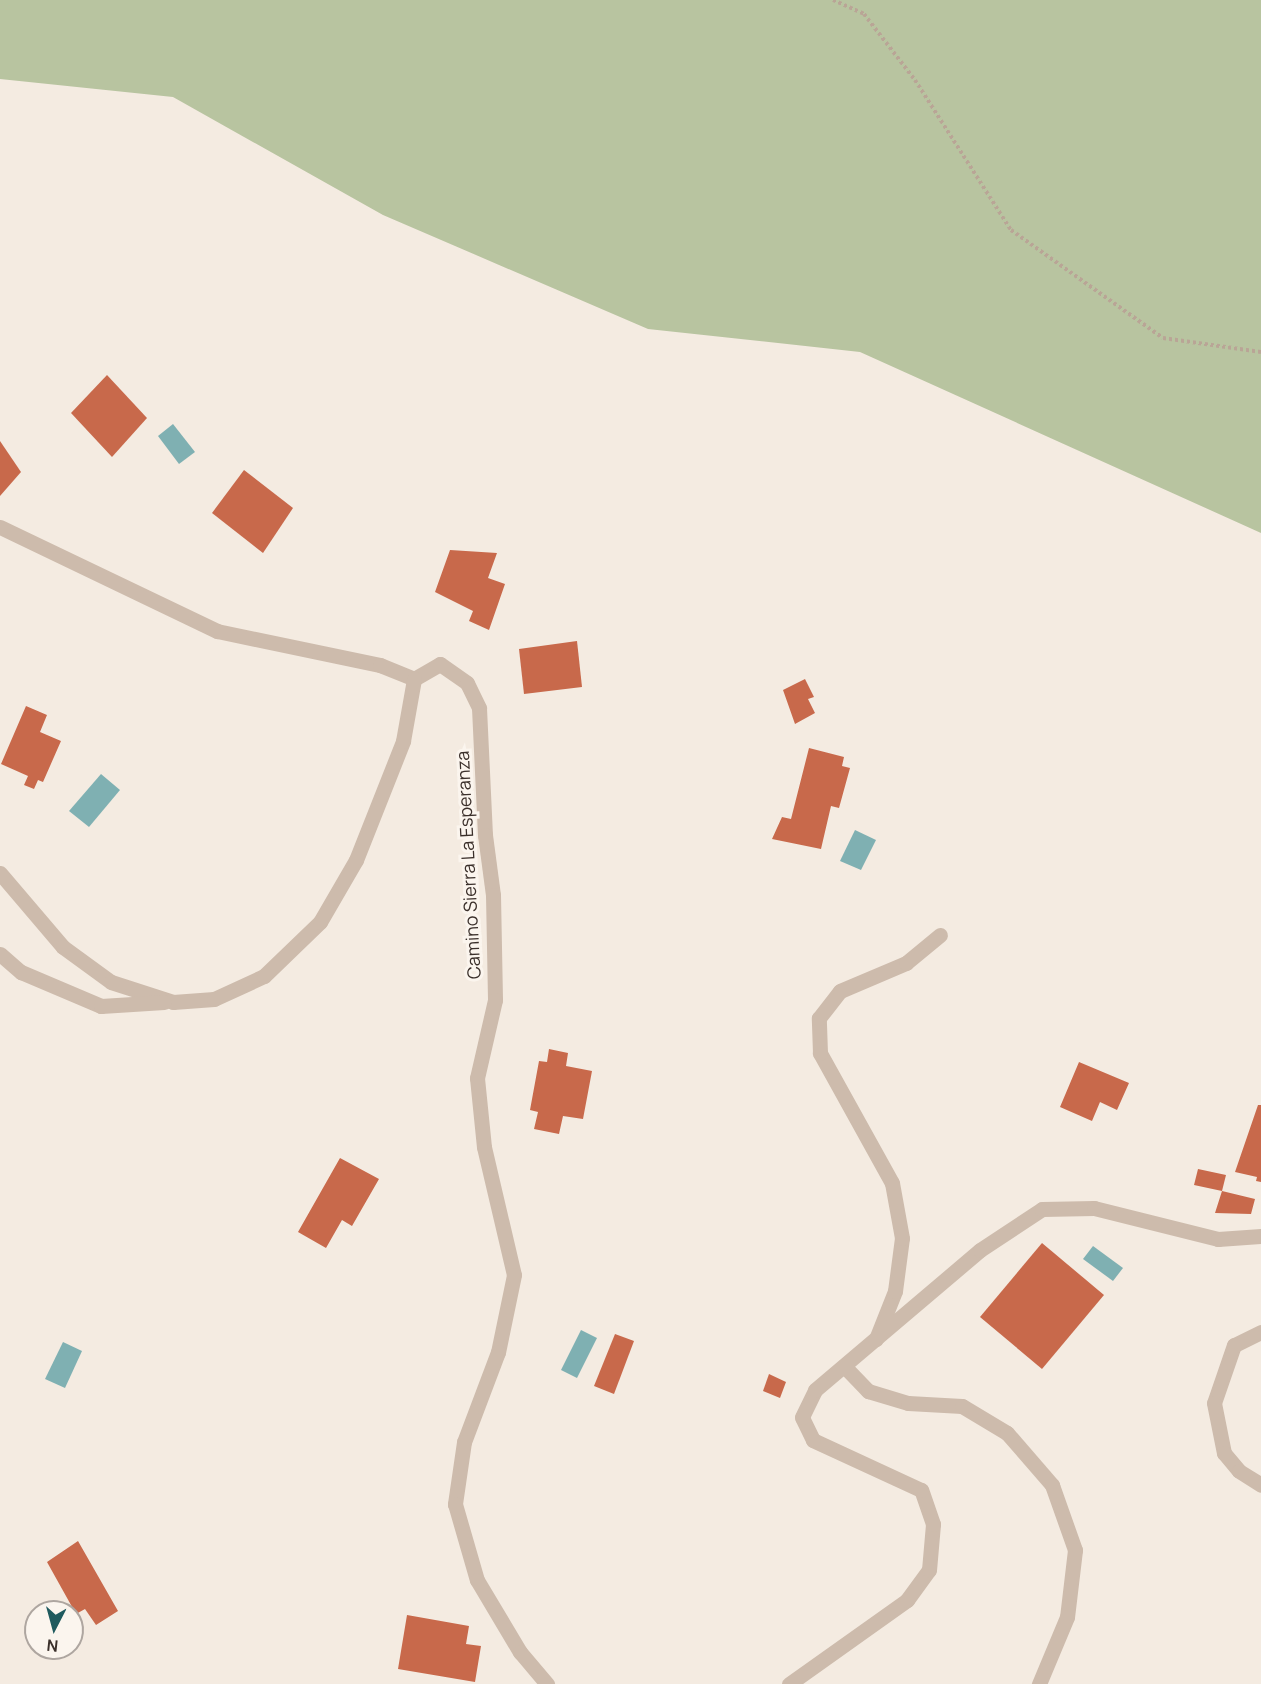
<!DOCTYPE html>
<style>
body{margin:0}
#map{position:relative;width:1261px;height:1684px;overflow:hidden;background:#f4ebe1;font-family:Manrope,sans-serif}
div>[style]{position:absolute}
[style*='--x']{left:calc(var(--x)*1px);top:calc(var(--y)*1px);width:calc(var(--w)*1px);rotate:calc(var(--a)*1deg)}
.green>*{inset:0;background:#b8c4a0}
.water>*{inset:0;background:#7fb0b2}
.building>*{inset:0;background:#c8694b}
.path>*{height:4px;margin-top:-2px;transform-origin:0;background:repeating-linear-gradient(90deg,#b9a596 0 3px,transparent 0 6px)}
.minor>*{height:15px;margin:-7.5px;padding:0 7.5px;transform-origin:7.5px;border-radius:7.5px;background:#cdbbac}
span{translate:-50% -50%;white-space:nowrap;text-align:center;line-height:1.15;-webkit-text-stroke:6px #fbf5ee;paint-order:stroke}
.street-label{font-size:18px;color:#3b302b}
.north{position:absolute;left:24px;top:1600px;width:60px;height:60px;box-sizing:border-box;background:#fbf5ee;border:2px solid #aea6a0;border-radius:50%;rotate:186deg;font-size:16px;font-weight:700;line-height:24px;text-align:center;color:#3b302b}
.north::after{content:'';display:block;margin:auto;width:21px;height:27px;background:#1f5a5e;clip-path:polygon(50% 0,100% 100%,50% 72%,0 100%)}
</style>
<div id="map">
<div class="green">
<div style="clip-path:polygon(0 0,1261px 0,1261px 533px,860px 352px,648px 329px,383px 215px,173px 97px,0 79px)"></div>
</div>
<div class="water">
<div style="clip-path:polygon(173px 424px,195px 452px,179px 464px,158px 436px)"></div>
<div style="clip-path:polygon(101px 774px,120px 790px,89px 827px,69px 811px)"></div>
<div style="clip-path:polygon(855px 830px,876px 840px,861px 870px,840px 861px)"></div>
<div style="clip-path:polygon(1093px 1246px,1123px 1268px,1113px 1281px,1083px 1259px)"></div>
<div style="clip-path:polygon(581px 1330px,597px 1338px,577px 1378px,561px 1370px)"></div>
<div style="clip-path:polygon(63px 1342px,82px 1351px,65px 1388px,45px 1379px)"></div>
</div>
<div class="building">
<div style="clip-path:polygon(107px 375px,147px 418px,112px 457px,71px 413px)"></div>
<div style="clip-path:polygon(0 441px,21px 472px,0 496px)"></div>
<div style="clip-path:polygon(244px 470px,293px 508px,263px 553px,212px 513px)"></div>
<div style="clip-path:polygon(450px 550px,497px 553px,488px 578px,505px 584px,489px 630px,469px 621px,473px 611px,435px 592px)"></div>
<div style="clip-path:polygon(577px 641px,582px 687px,524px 694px,519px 649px)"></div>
<div style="clip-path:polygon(805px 679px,814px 697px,808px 699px,815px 713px,795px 724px,783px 690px)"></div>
<div style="clip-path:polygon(26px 706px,47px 715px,40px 732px,61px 741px,43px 782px,38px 780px,34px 789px,24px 785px,28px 776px,1px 764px)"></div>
<div style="clip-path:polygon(809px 748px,844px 757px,842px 766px,850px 768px,839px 808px,831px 806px,821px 849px,772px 839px,782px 817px,791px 819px)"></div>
<div style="clip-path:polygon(549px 1049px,568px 1053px,566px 1066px,592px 1071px,583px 1119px,563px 1116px,559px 1134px,534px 1129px,538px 1112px,530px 1110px,539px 1061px,547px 1062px)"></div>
<div style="clip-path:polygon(1079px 1062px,1129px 1083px,1117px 1110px,1100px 1102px,1092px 1121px,1060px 1107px)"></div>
<div style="clip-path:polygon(1258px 1105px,1261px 1105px,1261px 1182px,1256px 1181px,1257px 1177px,1235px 1172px)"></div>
<div style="clip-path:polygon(340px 1158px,379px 1179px,352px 1226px,342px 1220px,326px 1248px,298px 1232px)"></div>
<div style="clip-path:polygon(1198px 1169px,1226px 1175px,1222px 1191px,1255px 1199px,1251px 1214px,1215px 1213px,1222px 1191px,1194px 1185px)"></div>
<div style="clip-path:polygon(1042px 1243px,1104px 1295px,1042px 1369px,980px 1317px)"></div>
<div style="clip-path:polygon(615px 1334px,634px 1341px,614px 1394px,594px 1386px)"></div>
<div style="clip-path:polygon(769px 1374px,786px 1382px,780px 1398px,763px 1391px)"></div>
<div style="clip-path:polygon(78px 1541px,118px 1611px,96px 1625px,85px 1609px,76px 1614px,47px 1562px)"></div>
<div style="clip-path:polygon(407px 1615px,469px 1626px,466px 1644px,481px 1646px,475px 1682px,398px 1669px)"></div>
</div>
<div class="path">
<div style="--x:833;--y:0;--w:34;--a:24"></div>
<div style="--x:864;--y:14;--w:83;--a:52.3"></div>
<div style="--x:915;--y:80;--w:178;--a:57.4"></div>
<div style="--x:1011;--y:230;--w:186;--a:35.4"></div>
<div style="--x:1163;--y:338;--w:99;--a:8.1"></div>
</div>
<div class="minor">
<div style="--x:0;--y:527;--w:241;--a:25.6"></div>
<div style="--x:217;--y:631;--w:167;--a:11.8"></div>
<div style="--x:380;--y:665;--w:37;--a:22"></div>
<div style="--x:414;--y:679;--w:30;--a:-30"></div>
<div style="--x:440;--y:664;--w:33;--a:35"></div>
<div style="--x:467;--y:683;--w:28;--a:64"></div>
<div style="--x:479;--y:708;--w:127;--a:87.3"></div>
<div style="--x:485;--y:835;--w:61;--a:82.4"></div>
<div style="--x:493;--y:895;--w:105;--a:88.9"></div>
<div style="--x:495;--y:1000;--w:80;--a:103"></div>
<div style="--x:477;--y:1078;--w:69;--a:84.2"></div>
<div style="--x:484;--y:1147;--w:131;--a:76.8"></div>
<div style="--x:514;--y:1275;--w:79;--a:101.7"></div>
<div style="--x:498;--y:1352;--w:96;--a:110.7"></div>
<div style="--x:464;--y:1442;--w:63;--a:98.3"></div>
<div style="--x:455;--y:1504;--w:79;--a:73.9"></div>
<div style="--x:477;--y:1580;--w:84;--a:59.2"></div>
<div style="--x:520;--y:1652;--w:42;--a:49.8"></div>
<div style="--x:0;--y:873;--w:97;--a:49.6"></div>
<div style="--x:63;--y:947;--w:59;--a:36.1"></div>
<div style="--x:111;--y:982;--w:65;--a:17.9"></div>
<div style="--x:173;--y:1002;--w:41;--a:-4.2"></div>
<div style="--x:214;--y:999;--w:55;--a:-24.7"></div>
<div style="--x:264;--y:976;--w:78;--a:-44"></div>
<div style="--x:320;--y:922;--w:72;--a:-59.9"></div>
<div style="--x:356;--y:860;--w:128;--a:-68.4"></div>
<div style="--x:403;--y:741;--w:63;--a:-79.9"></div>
<div style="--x:0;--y:954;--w:28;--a:41"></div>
<div style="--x:21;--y:972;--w:87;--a:23"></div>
<div style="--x:101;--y:1006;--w:63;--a:-3.6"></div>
<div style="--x:1261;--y:1332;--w:30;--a:154"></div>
<div style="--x:1234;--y:1345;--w:61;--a:109"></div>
<div style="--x:1214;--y:1403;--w:51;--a:78.7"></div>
<div style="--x:1224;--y:1453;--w:23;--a:50"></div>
<div style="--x:1239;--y:1471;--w:26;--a:32"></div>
<div style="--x:876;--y:1339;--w:52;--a:-68.4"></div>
<div style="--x:895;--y:1291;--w:53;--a:-82.5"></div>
<div style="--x:902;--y:1238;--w:56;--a:-100.3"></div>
<div style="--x:892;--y:1183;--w:149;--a:-119"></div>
<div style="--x:820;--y:1053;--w:35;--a:-92"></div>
<div style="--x:819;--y:1018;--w:34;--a:-52"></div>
<div style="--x:840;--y:991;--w:72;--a:-23"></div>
<div style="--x:906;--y:963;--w:44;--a:-39.5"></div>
<div style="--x:844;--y:1366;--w:35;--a:46"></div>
<div style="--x:868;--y:1391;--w:42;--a:16.7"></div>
<div style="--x:908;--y:1403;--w:54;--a:3.2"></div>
<div style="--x:962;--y:1406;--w:52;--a:31"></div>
<div style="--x:1007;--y:1433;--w:69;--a:49.1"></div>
<div style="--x:1052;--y:1485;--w:69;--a:70.5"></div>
<div style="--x:1075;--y:1550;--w:67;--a:96.8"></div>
<div style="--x:1067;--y:1617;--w:73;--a:112.7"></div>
<div style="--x:789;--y:1684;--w:145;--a:-35.4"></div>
<div style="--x:907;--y:1600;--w:37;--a:-54"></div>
<div style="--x:929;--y:1570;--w:46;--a:-85"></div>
<div style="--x:933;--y:1524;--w:36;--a:-109"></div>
<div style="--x:921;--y:1490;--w:119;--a:-155.2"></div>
<div style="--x:813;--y:1440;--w:25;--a:-116"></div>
<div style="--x:802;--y:1417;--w:30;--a:-64"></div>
<div style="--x:815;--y:1390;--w:216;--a:-40.3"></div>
<div style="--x:980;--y:1250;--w:74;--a:-33.5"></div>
<div style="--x:1042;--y:1209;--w:52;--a:-1.1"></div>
<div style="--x:1094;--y:1208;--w:128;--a:14"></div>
<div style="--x:1218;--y:1239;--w:43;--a:-4"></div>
</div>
<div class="street-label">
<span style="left:468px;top:865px;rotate:-93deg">Camino Sierra La Esperanza</span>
</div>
<div class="north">N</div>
</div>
